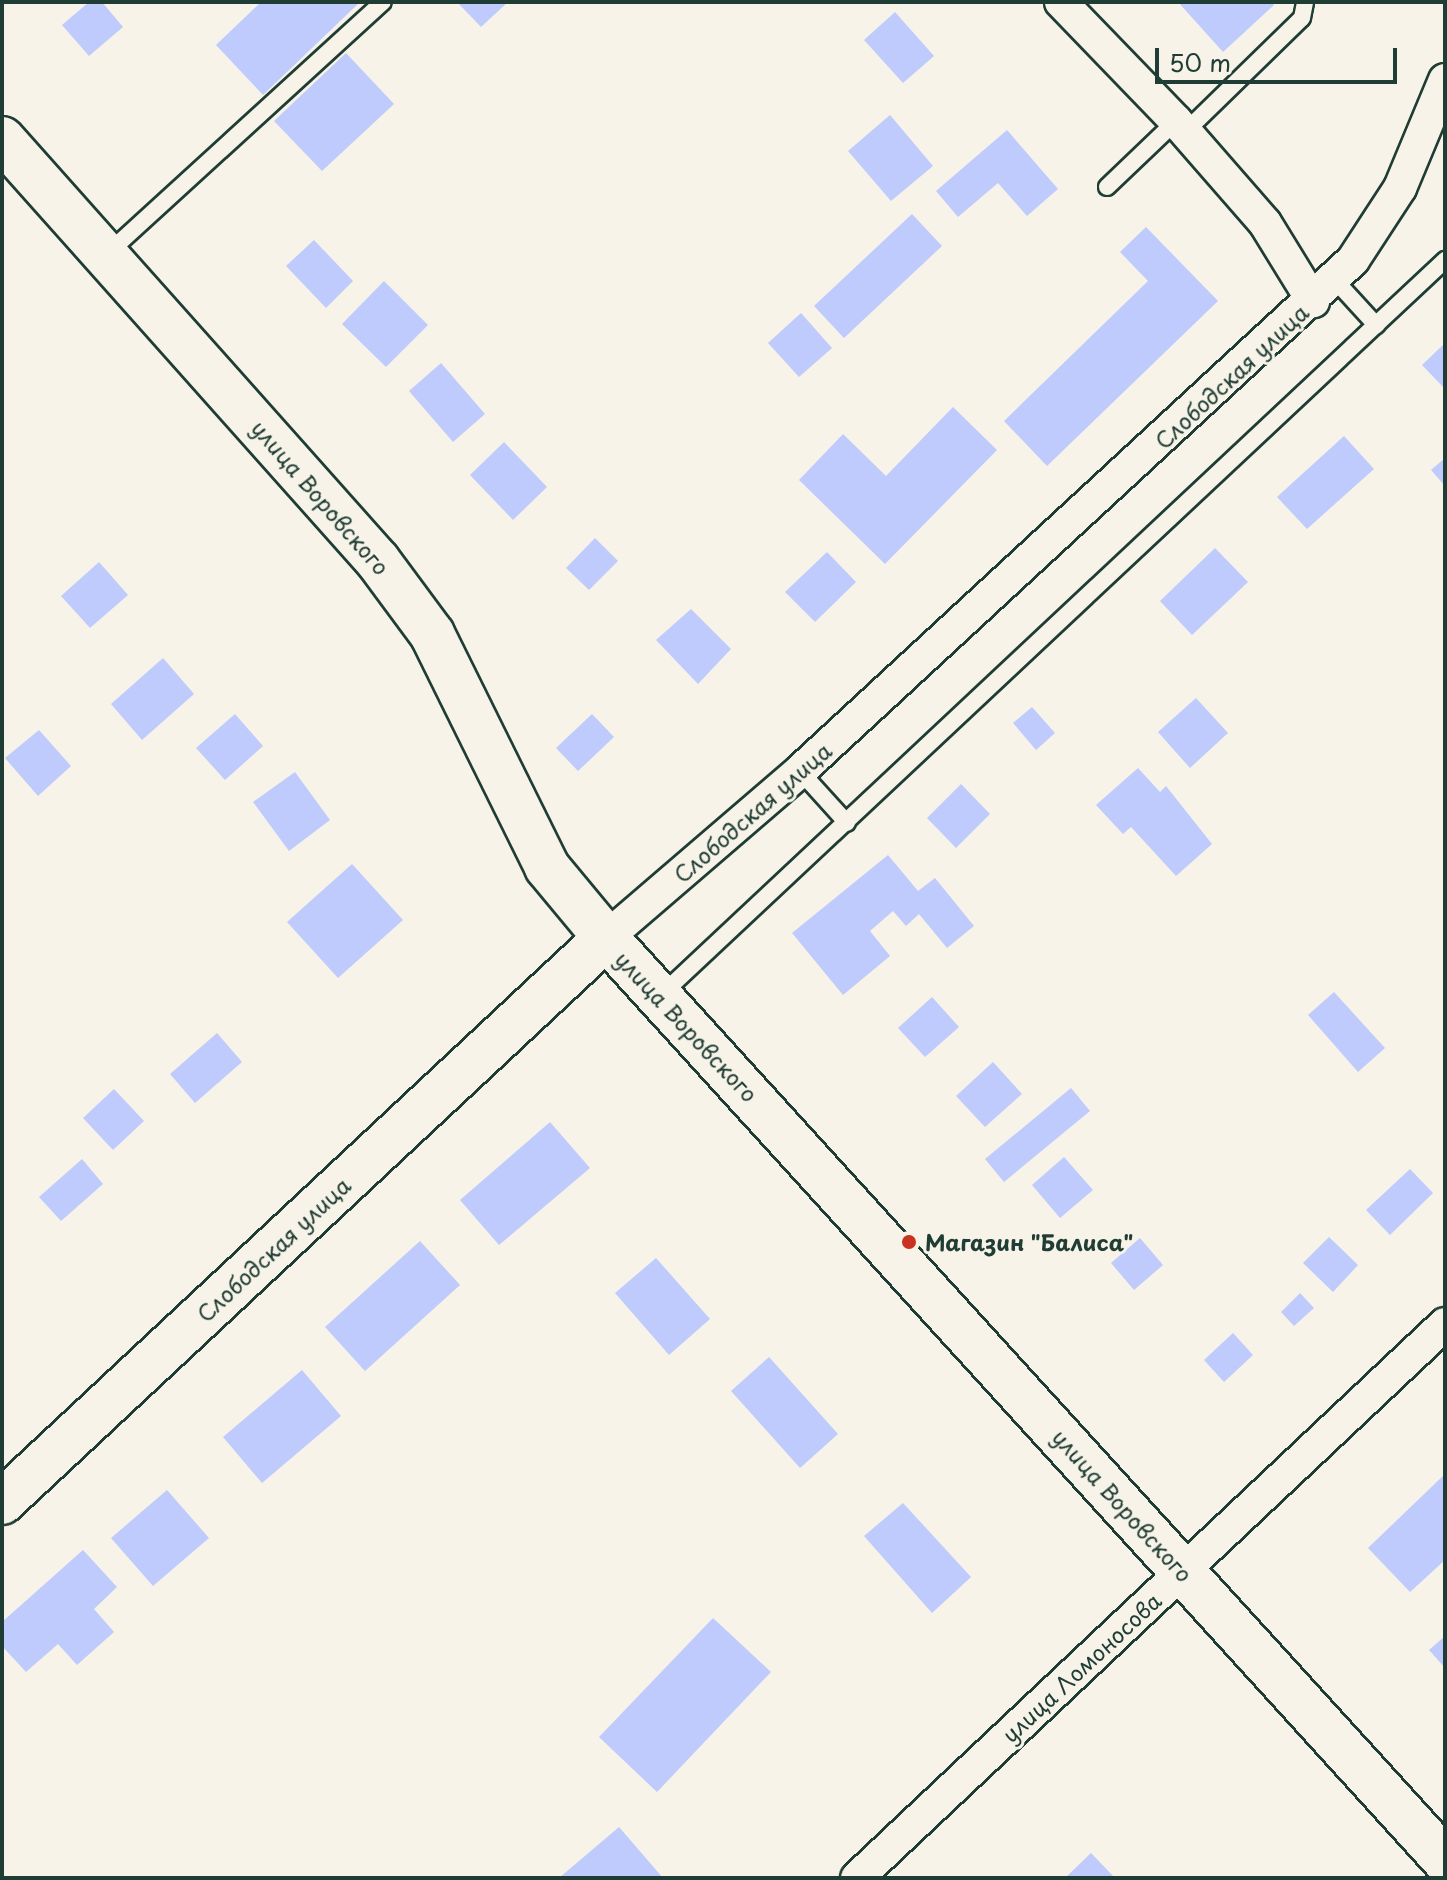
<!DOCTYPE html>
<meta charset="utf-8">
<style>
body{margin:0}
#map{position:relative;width:1447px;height:1880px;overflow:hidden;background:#f7f3e8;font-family:"Playpen Sans",sans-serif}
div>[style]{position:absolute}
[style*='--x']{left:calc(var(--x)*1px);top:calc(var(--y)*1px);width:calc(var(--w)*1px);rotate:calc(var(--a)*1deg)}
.building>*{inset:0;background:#becbfc}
.roads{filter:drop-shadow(2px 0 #1f3d34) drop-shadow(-2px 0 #1f3d34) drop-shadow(0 2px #1f3d34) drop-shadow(0 -2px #1f3d34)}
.lane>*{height:16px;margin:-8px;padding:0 8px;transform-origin:8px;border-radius:8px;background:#f7f3e8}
.street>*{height:32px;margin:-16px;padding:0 16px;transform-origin:16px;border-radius:16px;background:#f7f3e8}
.secondary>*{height:44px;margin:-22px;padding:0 22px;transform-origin:22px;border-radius:22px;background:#f7f3e8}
.primary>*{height:44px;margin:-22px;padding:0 22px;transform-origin:22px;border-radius:22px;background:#f7f3e8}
.dots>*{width:22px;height:22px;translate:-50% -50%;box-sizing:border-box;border:4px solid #f7f3e8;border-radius:50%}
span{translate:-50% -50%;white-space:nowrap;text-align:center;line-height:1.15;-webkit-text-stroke:6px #f7f3e8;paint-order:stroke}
.street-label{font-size:22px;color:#1f3d34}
.poi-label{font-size:22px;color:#1f3d34;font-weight:700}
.left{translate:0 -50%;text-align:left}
.frame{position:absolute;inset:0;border:4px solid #1f3d34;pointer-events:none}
.scale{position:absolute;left:1155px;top:48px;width:242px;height:36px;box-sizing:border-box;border:4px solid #1f3d34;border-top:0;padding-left:10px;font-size:24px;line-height:28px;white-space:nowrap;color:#1f3d34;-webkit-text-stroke:6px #f7f3e8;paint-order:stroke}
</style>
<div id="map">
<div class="building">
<div style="clip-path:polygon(89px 2px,102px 2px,123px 27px,89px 56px,62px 25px)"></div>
<div style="clip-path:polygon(261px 2px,360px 2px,263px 95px,216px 45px)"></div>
<div style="clip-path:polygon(457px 2px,508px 2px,481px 27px)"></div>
<div style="clip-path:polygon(1178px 2px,1271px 2px,1274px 5px,1223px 52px)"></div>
<div style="clip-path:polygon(895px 12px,934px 56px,903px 83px,864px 40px)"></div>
<div style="clip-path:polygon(346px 53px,394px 104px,322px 171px,274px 121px)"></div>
<div style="clip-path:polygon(890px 115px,933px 166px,891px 201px,848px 151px)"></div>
<div style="clip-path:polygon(1007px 130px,1058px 189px,1027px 216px,998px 183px,958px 217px,936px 191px)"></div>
<div style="clip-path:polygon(912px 214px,942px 246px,844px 338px,814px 306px)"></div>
<div style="clip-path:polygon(1146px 227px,1218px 301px,1047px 466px,1004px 421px,1148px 281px,1120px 252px)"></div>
<div style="clip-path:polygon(314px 240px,353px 281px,326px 308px,286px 266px)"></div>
<div style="clip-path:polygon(384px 281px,428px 325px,386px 367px,342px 324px)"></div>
<div style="clip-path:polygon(801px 313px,832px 348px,799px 377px,768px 343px)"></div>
<div style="clip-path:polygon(1445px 343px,1445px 389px,1422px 365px)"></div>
<div style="clip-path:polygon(441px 363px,485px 414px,453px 442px,409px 391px)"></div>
<div style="clip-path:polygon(953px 407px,997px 450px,885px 564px,799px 480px,843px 434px,886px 476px)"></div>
<div style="clip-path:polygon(1344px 436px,1374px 469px,1307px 529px,1277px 497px)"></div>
<div style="clip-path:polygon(504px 442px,547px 487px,513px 520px,470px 475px)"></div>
<div style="clip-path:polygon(1445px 458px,1445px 486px,1431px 470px)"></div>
<div style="clip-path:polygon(595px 538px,618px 561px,589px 590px,566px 568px)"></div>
<div style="clip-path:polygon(1215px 548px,1248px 582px,1192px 635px,1160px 601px)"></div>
<div style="clip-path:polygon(827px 552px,856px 582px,815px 622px,785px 592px)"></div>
<div style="clip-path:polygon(99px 562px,128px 595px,90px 628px,61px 596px)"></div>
<div style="clip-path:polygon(691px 609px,731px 649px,698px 684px,656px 640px)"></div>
<div style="clip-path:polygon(163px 658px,194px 694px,142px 740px,111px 704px)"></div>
<div style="clip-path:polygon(1196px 698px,1228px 733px,1190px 768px,1158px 732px)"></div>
<div style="clip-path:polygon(1032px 707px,1055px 733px,1036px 750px,1013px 723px)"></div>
<div style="clip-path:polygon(235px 714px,263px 746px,225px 780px,196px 748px)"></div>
<div style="clip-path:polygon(592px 714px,614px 737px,578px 771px,556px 748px)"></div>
<div style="clip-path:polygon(39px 730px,71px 766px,38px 796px,5px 758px)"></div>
<div style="clip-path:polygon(1138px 768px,1160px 792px,1166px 786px,1212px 844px,1176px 876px,1131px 827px,1123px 834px,1096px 805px)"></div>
<div style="clip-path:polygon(295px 772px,330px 820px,289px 851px,253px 802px)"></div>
<div style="clip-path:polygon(961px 784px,990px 814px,956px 848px,927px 818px)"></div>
<div style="clip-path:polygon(888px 855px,918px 891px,935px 878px,974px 926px,947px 948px,919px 914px,906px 926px,893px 911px,870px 931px,890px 956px,843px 995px,792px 933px)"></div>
<div style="clip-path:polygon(352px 864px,403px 920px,338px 978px,287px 922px)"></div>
<div style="clip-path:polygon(1334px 992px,1385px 1048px,1358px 1072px,1308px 1015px)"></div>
<div style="clip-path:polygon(932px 997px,959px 1027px,925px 1057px,898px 1028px)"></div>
<div style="clip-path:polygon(217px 1033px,242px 1062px,195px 1103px,170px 1074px)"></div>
<div style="clip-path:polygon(993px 1062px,1022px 1094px,985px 1127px,956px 1096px)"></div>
<div style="clip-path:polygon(1071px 1088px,1090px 1111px,1004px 1182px,985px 1159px)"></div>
<div style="clip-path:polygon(114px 1089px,144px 1121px,113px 1150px,83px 1118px)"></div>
<div style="clip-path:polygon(550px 1122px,590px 1168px,499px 1245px,460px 1200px)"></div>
<div style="clip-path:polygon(1064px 1157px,1093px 1190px,1060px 1218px,1032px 1185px)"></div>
<div style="clip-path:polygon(82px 1159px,103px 1184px,61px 1221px,39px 1197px)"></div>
<div style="clip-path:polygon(1410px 1169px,1433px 1193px,1390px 1235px,1366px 1210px)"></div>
<div style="clip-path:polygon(1329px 1237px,1358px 1265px,1333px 1292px,1303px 1263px)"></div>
<div style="clip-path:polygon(1140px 1238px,1163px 1265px,1134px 1290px,1111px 1263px)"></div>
<div style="clip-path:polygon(420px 1241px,460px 1285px,365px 1371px,325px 1327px)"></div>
<div style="clip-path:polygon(656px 1258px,710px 1319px,669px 1355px,615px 1293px)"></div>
<div style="clip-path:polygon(1300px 1293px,1314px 1308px,1294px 1326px,1281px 1312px)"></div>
<div style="clip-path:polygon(1233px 1333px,1253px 1355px,1224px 1382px,1204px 1360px)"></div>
<div style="clip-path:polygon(769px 1357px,838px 1434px,800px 1468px,731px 1391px)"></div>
<div style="clip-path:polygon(302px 1370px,341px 1416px,262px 1483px,223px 1437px)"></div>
<div style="clip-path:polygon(1445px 1474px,1445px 1560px,1410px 1592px,1368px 1548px)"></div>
<div style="clip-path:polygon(167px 1490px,209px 1538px,153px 1586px,111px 1538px)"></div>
<div style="clip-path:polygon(903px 1503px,971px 1577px,932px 1613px,864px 1536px)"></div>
<div style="clip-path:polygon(83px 1550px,117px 1587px,94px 1609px,114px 1632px,77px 1665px,58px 1644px,26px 1672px,2px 1646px,2px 1622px)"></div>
<div style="clip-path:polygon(713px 1618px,771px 1672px,657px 1792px,599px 1737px)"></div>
<div style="clip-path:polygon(1445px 1636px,1445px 1668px,1429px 1650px)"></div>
<div style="clip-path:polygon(619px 1827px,663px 1878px,559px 1878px)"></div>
<div style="clip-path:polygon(1091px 1853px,1115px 1878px,1065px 1878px)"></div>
</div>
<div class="roads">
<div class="lane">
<div style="--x:1185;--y:132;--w:163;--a:-44.3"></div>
<div style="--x:1302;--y:18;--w:16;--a:-79"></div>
<div style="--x:1107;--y:187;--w:95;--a:-43.7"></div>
<div style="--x:108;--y:253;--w:372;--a:-42.4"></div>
<div style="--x:1333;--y:278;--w:64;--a:47.5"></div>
<div style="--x:800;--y:771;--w:70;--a:47.9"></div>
<div style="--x:661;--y:995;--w:1075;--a:-43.15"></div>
</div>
<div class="street">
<div style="--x:1061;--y:2;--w:165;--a:46"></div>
<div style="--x:1176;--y:121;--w:135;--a:48.9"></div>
<div style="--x:1265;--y:223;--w:92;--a:58.4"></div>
<div style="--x:606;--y:938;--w:256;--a:-40.7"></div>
<div style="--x:800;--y:771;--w:753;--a:-42.74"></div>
<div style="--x:1353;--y:260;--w:86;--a:-56.9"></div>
<div style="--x:1400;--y:188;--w:117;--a:-67.4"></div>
<div style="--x:857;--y:1878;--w:808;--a:-43.29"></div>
</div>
<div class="secondary">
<div style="--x:2;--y:1502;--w:826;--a:-43.04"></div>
</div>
<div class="primary">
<div style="--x:2;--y:139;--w:565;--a:48.3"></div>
<div style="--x:378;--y:561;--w:91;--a:53.5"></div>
<div style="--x:432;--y:634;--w:260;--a:63.7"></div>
<div style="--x:547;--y:867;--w:92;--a:50.3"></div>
<div style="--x:606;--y:938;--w:1247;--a:47.7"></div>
</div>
</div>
<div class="dots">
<div style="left:909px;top:1242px;background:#c8321e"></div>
</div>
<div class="street-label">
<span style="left:1231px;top:376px;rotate:-43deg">Слободская улица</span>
<span style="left:321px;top:497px;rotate:49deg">улица Воровского</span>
<span style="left:752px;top:812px;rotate:-41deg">Слободская улица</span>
<span style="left:687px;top:1026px;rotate:47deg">улица Воровского</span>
<span style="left:273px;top:1249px;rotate:-43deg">Слободская улица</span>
<span style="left:1123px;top:1505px;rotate:48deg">улица Воровского</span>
<span style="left:1081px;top:1667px;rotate:-43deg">улица Ломоносова</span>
</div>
<div class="poi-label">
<span class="left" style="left:925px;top:1242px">Магазин "Балиса"</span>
</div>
<div class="frame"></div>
<div class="scale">50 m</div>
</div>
